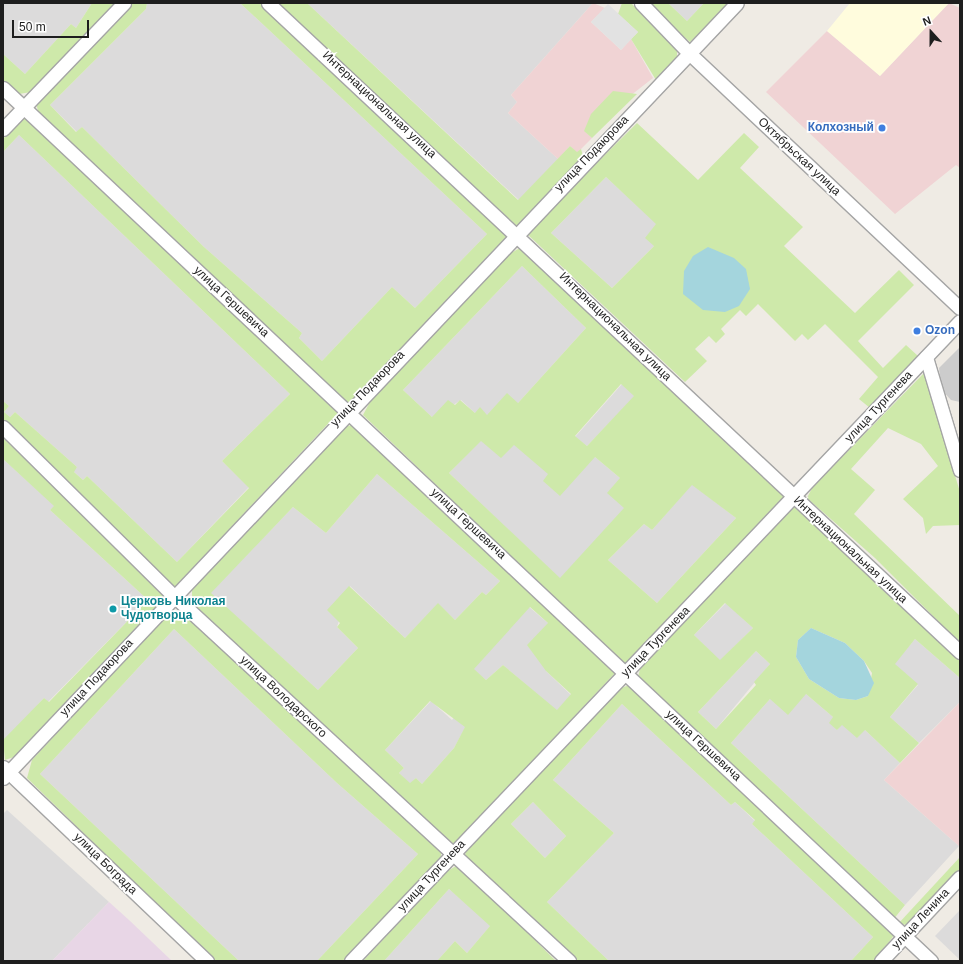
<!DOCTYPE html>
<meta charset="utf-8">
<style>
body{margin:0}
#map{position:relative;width:963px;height:964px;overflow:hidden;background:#efebe4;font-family:Helvetica,sans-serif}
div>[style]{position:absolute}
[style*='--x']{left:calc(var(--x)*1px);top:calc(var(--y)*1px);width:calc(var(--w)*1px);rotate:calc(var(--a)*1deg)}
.residential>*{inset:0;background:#dcdbdb}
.commercial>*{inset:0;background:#f0d3d4}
.industrial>*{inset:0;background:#e8d6e6}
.education>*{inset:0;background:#fffcdd}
.religious>*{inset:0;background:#ccc}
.grass>*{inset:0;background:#cee9aa}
.parking>*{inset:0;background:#e2e2e2}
.water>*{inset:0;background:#a4d5dd}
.roads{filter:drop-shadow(1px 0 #a5a5a5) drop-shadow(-1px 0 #a5a5a5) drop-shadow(0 1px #a5a5a5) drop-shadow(0 -1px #a5a5a5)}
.minor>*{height:13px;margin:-6.5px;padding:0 6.5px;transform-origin:6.5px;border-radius:6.5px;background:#fff}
.dots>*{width:11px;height:11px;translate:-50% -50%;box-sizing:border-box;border:2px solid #fff;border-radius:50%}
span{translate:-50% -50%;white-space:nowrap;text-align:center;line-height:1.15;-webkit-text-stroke:3.5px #fff;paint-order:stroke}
.street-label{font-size:12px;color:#1e1e1e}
.shop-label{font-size:12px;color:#366cbe;font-weight:700}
.right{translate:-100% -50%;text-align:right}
.left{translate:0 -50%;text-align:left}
.culture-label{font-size:12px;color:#0d838f;font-weight:700}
.frame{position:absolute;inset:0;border:4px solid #1e1e1e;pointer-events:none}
.north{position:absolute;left:911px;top:12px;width:40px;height:40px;-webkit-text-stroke:3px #fff;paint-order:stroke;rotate:339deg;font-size:11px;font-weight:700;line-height:16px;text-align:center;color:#1e1e1e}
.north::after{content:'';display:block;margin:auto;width:14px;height:18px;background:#1e1e1e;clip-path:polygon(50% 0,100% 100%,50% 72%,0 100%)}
.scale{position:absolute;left:12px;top:20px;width:77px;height:18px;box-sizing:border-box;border:2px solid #1e1e1e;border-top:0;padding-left:5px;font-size:12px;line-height:14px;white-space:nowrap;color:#1e1e1e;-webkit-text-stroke:3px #fff;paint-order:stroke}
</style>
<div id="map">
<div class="residential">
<div style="clip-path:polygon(3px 3px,92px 3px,76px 28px,71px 24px,25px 74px,3px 54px)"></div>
<div style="clip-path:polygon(147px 3px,240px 3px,487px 234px,415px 308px,392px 287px,322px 361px,299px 338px,302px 333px,204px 247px,82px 127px,77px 132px,50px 105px,146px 9px)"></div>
<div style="clip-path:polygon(307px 3px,593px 3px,511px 95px,517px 102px,508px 113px,558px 159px,519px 200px)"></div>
<div style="clip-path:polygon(668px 3px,704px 3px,687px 21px)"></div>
<div style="clip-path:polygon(19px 135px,290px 394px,222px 461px,249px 487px,177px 562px,87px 476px,83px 480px,73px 471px,77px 467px,15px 412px,10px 417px,4px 412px,9px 406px,3px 401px,3px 152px)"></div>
<div style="clip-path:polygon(606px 177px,657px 224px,654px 246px,612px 288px,551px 233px)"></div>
<div style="clip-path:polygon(522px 266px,586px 328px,518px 403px,487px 415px,475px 413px,461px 400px,433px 418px,403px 390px)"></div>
<div style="clip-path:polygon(622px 384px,635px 396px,587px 446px,575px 437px)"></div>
<div style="clip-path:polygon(481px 440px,595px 457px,620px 478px,625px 508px,560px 579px,449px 473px)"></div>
<div style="clip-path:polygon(3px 459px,55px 506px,50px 510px,148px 600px,48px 702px,44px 698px,4px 741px)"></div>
<div style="clip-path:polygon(377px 474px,500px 581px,486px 595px,482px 592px,455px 620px,438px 604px,405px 638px,350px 586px,337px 627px,358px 648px,318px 690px,210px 593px,293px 507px,326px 533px)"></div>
<div style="clip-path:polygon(692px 484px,736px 518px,657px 603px,608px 560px,644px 524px,652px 530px)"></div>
<div style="clip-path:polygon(726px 603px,753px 628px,720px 661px,694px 635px)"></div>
<div style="clip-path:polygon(529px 607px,548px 623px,546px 671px,571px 695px,557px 711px,503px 665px,486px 680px,473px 669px)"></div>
<div style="clip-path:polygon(174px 629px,337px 783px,418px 854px,317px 961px,239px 961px,40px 774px)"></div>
<div style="clip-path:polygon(915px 639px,960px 678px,960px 702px,919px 743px,890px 717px,918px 685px,894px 664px)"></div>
<div style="clip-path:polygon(756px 651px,770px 664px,716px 729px,698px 712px)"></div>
<div style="clip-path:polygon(806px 694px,833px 717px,837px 730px,842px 724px,865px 730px,900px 763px,884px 780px,959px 846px,905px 905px,731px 743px,770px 699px)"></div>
<div style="clip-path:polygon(431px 701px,452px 720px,455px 716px,466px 726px,454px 748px,422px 784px,416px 778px,410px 784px,399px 773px,404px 768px,385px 750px)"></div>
<div style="clip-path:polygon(622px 704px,731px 805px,735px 802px,755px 821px,752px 824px,873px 937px,851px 961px,609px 961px,547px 902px,614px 833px,553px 780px)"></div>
<div style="clip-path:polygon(533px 802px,566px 836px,545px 858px,511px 824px)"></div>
<div style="clip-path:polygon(7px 810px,109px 902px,52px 961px,3px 961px,3px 814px)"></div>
<div style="clip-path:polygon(449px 889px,491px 925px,467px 953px,455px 941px,437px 961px,384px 961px)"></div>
<div style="clip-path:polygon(960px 910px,960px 960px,935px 936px)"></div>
</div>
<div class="commercial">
<div style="clip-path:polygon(593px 3px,605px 8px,591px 22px,621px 50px,631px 39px,653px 78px,585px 131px,592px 138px,577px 153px,570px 146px,558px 159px,508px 113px,517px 102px,511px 95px)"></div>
<div style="clip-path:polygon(949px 3px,960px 8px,960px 168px,956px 165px,895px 214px,766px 92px,827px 31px,880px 76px)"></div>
<div style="clip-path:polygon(960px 702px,960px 845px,959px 846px,884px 780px)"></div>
</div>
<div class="industrial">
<div style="clip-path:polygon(109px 902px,129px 920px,172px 961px,52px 961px)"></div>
</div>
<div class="education">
<div style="clip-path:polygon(850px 3px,949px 3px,880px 76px,827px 31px)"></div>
</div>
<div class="religious">
<div style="clip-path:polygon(960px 347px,960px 402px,951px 400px,941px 389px,939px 368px)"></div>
</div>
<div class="grass">
<div style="clip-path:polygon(92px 3px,117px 3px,31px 92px,19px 94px,3px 80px,3px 54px,25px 74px,71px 24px,76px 28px)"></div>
<div style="clip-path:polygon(133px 3px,147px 3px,146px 9px,50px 105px,76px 132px,82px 127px,204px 247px,302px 333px,299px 338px,322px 361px,392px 287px,415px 308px,487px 234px,240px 3px,262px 3px,362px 101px,510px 234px,351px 403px,345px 403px,38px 111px,36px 103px)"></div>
<div style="clip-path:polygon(276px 3px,307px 3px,518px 200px,570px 146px,577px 152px,581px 149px,583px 156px,517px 226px)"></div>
<div style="clip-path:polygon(622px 3px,631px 3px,677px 50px,677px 59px,656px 80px,631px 39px,638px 32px,618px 14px)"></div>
<div style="clip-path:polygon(646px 3px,668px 3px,687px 21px,704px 3px,731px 3px,690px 42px)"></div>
<div style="clip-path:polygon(613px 91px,637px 94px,592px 138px,584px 131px,591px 114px)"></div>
<div style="clip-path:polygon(25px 116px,339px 412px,174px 588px,3px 426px,3px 401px,9px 406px,4px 412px,10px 417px,15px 412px,77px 467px,74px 472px,83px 480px,87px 476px,177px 562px,249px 488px,222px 461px,290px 394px,19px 135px,3px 152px,3px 139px)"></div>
<div style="clip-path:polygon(evenodd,637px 123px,698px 180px,744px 133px,759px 147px,740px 168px,803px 227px,784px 246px,855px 313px,899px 270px,914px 285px,858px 341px,883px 368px,906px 345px,918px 356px,870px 408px,859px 399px,878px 377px,825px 324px,808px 340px,802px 334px,795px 341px,758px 304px,746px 316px,740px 310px,721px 329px,725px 334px,716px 343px,709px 336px,695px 349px,707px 361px,685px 382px,526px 233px,637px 123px,606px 177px,656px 224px,645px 238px,654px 246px,612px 288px,551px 233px,606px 177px)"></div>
<div style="clip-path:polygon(evenodd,520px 248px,785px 496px,625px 665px,363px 415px,371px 400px,509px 254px,520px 248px,522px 266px,586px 328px,518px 403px,507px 393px,487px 415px,480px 407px,475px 413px,460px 400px,455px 405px,448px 400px,432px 417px,403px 390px,522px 266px,520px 248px,621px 384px,634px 396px,587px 446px,575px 436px,621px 384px,520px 248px,481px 441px,501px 458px,514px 445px,548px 474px,543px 481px,560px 496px,595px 457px,620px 478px,607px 493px,624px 508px,560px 578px,449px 473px,481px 441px,520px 248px,692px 485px,736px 518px,657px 603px,608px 560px,644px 524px,652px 530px,692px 485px)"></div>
<div style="clip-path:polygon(924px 373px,960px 492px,960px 525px,933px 526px,926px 534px,923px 518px,903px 499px,938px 466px,921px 444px,888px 428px,851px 469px,875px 490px,854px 514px,960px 616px,960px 643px,875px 558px,807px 498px,812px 488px)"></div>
<div style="clip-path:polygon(evenodd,354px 425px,616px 672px,454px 844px,345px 752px,197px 607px,192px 598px,192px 589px,217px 562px,347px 426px,354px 425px,377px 474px,500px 581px,486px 595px,482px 592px,455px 620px,438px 603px,405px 638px,349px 586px,327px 610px,340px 623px,337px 627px,358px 648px,318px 690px,211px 593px,293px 507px,326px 533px,377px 474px,354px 425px,530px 607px,548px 623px,527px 645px,546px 671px,571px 694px,557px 710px,503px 665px,486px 680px,474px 669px,530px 607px,354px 425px,430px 701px,465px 727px,454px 748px,422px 784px,416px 778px,410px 783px,399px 773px,404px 768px,385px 750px,430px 701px)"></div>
<div style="clip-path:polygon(3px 438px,168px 595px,14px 757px,5px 760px,3px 740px,44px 698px,49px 702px,148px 600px,50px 510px,54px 506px,3px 459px)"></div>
<div style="clip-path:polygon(evenodd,794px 507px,893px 592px,960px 660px,960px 678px,915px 639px,895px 664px,918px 684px,890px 717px,919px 743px,900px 763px,865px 730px,857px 738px,842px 725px,837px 730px,829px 723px,833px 717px,806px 694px,788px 715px,770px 699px,731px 743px,905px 905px,893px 920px,638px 677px,640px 669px,794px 507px,725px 603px,753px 628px,720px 660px,694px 635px,725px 603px,794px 507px,811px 628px,845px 643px,864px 661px,872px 673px,868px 696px,856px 700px,839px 698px,809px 679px,796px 657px,798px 640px,811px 628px,794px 507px,756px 651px,770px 664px,754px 682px,756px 685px,716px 729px,698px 712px,756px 651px)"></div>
<div style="clip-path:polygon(181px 612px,441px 849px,441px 857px,343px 961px,317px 961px,418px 854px,337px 783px,174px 629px,40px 774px,239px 961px,215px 961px,27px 778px,32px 760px,162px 619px)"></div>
<div style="clip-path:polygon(evenodd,629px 685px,894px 935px,876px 961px,851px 961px,873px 937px,752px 824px,755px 820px,735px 802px,731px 805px,622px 704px,553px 780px,614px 833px,547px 902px,609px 961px,571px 961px,465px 857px,466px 847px,619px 689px,629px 685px,533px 802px,566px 836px,545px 858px,511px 824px,533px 802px)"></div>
<div style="clip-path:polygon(960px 857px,960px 872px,908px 925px,898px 924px)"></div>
<div style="clip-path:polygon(456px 866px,464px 870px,556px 961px,437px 961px,455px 941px,467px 953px,490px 926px,449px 889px,384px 961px,363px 961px,446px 872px)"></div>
</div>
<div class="parking">
<div style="clip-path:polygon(608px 4px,638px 32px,621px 50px,591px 22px)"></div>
</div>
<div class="water">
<div style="clip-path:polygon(708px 247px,734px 258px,746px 269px,750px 289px,739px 306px,725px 312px,703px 310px,683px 294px,684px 271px,693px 256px)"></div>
<div style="clip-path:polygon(811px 628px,845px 643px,864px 661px,874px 683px,868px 696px,856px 700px,839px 698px,809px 679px,796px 657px,798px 640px)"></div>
</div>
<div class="roads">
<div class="minor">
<div style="--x:268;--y:3;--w:949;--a:43.16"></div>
<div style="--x:641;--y:3;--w:69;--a:46.2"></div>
<div style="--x:689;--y:53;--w:372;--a:43.3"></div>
<div style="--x:3;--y:88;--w:1274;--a:43.25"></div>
<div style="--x:3;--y:129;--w:175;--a:-46.2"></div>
<div style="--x:926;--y:357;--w:118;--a:73.3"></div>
<div style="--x:3;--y:427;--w:240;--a:44.7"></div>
<div style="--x:174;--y:596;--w:538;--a:42.74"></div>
<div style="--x:3;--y:767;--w:282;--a:43.6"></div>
<div style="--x:3;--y:778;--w:1067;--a:-46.56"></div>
<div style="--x:351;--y:961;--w:883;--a:-46.42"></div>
<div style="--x:881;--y:961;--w:115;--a:-46.8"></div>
</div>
</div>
<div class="dots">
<div style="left:882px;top:128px;background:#3f7fe0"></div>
<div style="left:917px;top:331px;background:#3f7fe0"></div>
<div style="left:113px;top:609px;background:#0f9aa8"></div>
</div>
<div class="street-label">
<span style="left:379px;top:105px;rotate:43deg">Интернациональная улица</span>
<span style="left:592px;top:154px;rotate:-46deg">улица Подаюрова</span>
<span style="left:799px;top:157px;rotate:43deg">Октябрьская улица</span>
<span style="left:231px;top:302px;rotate:43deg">улица Гершевича</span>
<span style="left:615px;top:327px;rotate:44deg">Интернациональная улица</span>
<span style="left:368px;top:389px;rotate:-46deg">улица Подаюрова</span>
<span style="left:879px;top:407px;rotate:-47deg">улица Тургенева</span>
<span style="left:468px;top:524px;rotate:43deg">улица Гершевича</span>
<span style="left:850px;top:550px;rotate:43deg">Интернациональная улица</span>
<span style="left:656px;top:642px;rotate:-46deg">улица Тургенева</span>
<span style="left:97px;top:678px;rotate:-47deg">улица Подаюрова</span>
<span style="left:283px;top:697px;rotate:43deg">улица Володарского</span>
<span style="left:703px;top:746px;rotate:43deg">улица Гершевича</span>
<span style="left:105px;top:864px;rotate:44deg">улица Бограда</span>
<span style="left:432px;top:876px;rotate:-47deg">улица Тургенева</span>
<span style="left:921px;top:919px;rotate:-47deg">улица Ленина</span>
</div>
<div class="shop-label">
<span class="right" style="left:874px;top:128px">Колхозный</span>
<span class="left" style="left:925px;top:331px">Ozon</span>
</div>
<div class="culture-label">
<span class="left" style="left:121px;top:609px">Церковь Николая<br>Чудотворца</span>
</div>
<div class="frame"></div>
<div class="north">N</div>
<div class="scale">50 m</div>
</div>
